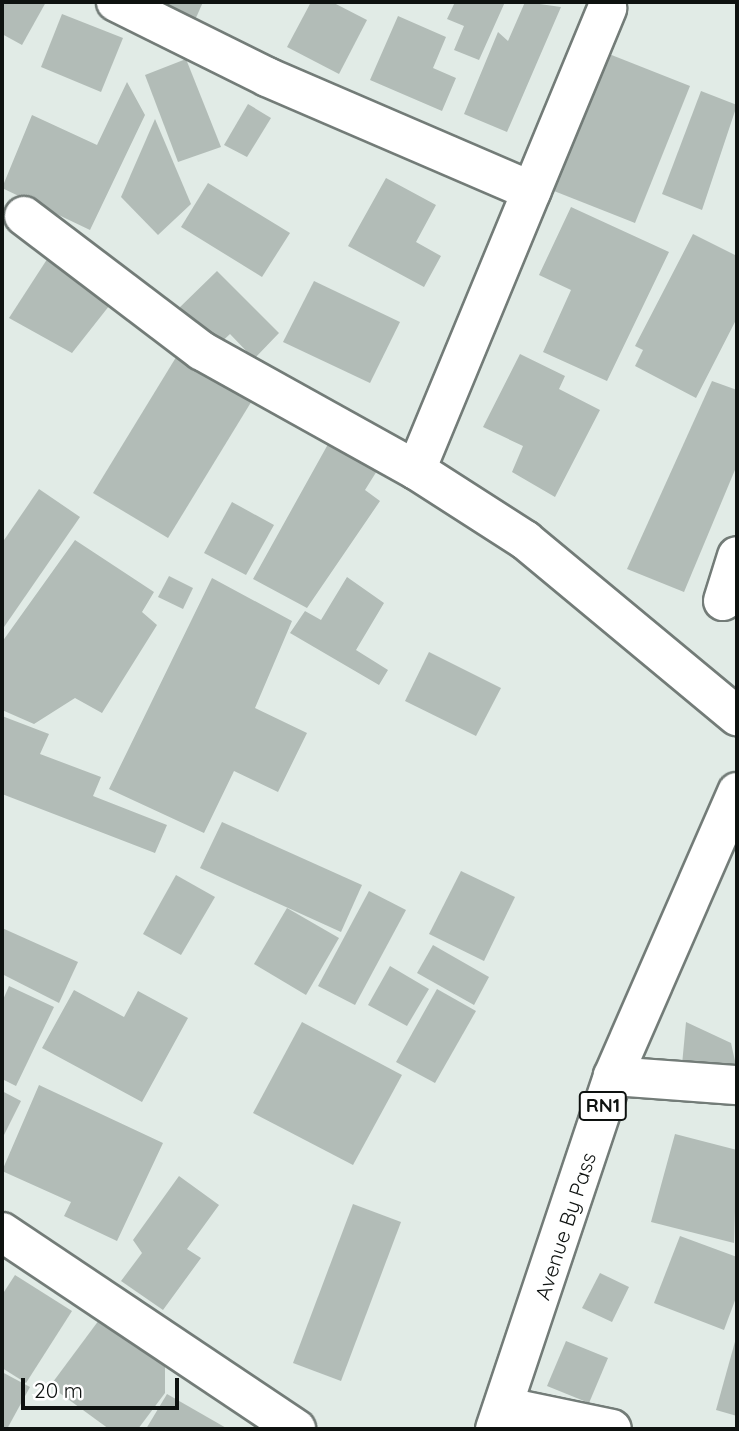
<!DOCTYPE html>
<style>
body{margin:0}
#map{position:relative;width:739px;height:1431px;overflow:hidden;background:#e1ebe6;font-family:Quicksand,sans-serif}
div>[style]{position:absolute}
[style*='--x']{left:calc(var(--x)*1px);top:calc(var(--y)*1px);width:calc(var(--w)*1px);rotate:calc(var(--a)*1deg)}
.building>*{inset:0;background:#b2bcb7}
.roads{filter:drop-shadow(2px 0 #737c78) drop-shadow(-2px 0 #737c78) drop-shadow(0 2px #737c78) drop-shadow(0 -2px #737c78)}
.minor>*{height:38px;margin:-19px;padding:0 19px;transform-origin:19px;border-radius:19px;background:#fff}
.highway>*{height:38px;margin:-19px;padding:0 19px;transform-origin:19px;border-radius:19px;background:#fff}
span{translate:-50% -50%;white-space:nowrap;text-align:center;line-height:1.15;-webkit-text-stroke:5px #fff;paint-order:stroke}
.shield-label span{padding:2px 5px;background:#fff;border:2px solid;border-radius:5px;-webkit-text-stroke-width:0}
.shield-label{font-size:19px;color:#0e1210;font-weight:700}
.street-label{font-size:21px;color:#0e1210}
.frame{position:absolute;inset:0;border:4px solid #0e1210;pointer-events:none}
.scale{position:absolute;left:21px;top:1378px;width:158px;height:32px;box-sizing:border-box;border:4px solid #0e1210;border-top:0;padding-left:9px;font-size:21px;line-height:24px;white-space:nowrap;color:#0e1210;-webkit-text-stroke:5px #fff;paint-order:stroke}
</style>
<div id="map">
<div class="building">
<div style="clip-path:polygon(3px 2px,46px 2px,22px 45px,2px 34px)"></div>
<div style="clip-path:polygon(154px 2px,203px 2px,195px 20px)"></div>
<div style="clip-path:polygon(311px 2px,332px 2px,367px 20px,339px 74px,287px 47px)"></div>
<div style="clip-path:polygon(455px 2px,505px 2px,479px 60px,454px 50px,464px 26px,447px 19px)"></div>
<div style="clip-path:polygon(525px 2px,561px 7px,507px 132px,464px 114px,498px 32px,508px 41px)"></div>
<div style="clip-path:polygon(62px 14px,123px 38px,101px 92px,41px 67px)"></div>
<div style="clip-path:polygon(398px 16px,446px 37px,433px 68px,456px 78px,442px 111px,370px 80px)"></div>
<div style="clip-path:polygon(609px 54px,690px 86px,635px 223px,554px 191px)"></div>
<div style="clip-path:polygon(186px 59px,221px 147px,178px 162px,145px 75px)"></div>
<div style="clip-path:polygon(127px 82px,145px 115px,90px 230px,2px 188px,32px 115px,97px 145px)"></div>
<div style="clip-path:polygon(701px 91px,737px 105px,702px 210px,662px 194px)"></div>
<div style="clip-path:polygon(248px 104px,271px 118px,247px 157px,224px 145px)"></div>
<div style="clip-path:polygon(155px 119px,191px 204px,158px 235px,121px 197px)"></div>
<div style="clip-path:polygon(386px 178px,436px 205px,416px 242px,441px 256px,424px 287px,348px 246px)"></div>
<div style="clip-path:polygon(208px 183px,290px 233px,262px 277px,181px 227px)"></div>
<div style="clip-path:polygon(571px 207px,669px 252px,607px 381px,543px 352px,571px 290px,539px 275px)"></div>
<div style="clip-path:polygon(693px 234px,737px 256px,737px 318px,696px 398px,635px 366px,643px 350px,635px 346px)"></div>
<div style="clip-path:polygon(55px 247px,113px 301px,72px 353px,9px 318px)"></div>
<div style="clip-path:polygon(217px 271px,279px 333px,254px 359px,230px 334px,215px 348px,177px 310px)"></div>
<div style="clip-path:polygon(314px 281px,400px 322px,370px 383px,283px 342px)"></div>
<div style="clip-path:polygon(178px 354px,253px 399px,168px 538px,93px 493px)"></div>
<div style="clip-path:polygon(520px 354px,565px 376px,559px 389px,600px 410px,555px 497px,512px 472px,523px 446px,483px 427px)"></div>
<div style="clip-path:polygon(712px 381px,737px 390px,737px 465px,684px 592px,627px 569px)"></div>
<div style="clip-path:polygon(332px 437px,380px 466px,365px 490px,380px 501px,307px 608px,253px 579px)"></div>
<div style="clip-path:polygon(39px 489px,80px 517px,2px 630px,2px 543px)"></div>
<div style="clip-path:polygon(232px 502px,274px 525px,246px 575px,204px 553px)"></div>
<div style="clip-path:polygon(75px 540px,154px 592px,142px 612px,157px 625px,102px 713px,75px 698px,34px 724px,2px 710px,2px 642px)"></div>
<div style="clip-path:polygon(169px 576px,193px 588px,183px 609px,158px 597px)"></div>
<div style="clip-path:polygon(347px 577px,384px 603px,356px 650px,388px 670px,379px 685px,290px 633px,305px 611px,321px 620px)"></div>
<div style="clip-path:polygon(212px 578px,292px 621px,255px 708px,307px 733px,278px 792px,234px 771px,204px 833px,109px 789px)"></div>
<div style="clip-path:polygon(429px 652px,501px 688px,476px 736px,405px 701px)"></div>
<div style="clip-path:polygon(2px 716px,49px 734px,40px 754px,101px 777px,93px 796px,167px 825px,155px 853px,2px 794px)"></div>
<div style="clip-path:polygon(222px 822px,362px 885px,341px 932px,200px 868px)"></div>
<div style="clip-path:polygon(461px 871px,515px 897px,484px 961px,429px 934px)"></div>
<div style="clip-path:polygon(176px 875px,215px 897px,181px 955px,143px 934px)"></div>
<div style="clip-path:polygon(369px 891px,406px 910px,355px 1005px,318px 986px)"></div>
<div style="clip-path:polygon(287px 908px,339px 938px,306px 995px,254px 964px)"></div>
<div style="clip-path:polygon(2px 928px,78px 962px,59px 1003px,2px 974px)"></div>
<div style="clip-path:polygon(433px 945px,489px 977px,474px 1005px,417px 973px)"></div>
<div style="clip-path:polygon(390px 966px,429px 989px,407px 1026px,368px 1005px)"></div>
<div style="clip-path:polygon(9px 986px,54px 1007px,16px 1086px,2px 1079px,2px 1002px)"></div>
<div style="clip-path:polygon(437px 989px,476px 1011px,435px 1083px,396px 1062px)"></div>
<div style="clip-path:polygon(74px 990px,124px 1017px,138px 991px,188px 1018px,142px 1102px,42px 1048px)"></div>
<div style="clip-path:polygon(302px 1022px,402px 1075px,353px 1165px,253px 1113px)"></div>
<div style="clip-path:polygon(686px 1022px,731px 1043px,737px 1070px,682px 1065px)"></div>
<div style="clip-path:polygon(39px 1085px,163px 1143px,117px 1241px,64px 1216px,71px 1202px,2px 1171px)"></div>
<div style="clip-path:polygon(2px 1091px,21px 1101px,2px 1139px)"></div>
<div style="clip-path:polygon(675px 1134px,737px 1150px,734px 1243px,651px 1222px)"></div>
<div style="clip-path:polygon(179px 1176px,219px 1205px,187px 1249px,201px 1258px,163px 1310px,121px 1281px,142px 1253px,133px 1240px)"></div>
<div style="clip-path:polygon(353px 1204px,401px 1222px,341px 1381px,293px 1363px)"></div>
<div style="clip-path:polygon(680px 1236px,737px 1257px,737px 1295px,724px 1330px,654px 1303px)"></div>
<div style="clip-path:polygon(600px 1273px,629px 1287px,612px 1322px,582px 1308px)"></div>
<div style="clip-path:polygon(15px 1275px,72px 1311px,26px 1383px,2px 1368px,2px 1295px)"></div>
<div style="clip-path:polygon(102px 1316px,165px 1361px,165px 1393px,138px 1429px,109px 1429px,50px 1386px)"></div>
<div style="clip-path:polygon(736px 1338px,737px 1338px,737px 1416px,716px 1410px)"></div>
<div style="clip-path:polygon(566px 1341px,608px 1358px,589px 1403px,547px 1386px)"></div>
<div style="clip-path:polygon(2px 1372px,30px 1387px,7px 1429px,2px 1429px)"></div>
<div style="clip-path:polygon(167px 1394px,228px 1429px,146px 1429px)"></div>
</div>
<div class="roads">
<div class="minor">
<div style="--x:116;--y:2;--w:169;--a:26.4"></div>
<div style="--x:267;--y:77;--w:288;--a:23.3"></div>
<div style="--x:24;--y:216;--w:223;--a:37.2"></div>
<div style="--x:202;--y:351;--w:245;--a:29.1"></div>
<div style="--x:416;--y:470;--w:130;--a:32.7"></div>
<div style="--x:525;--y:540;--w:276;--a:39.7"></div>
<div style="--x:416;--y:470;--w:500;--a:-67.5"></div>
<div style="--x:723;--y:601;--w:47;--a:-72.7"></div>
<div style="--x:613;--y:1076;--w:124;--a:4.2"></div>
<div style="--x:2;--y:1232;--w:354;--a:33.8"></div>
<div style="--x:507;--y:1407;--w:107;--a:11.8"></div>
</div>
<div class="highway">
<div style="--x:495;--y:1429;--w:372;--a:-71.5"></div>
<div style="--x:613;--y:1076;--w:310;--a:-66.4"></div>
</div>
</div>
<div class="shield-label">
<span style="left:603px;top:1106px">RN1</span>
</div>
<div class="street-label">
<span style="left:565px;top:1226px;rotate:-72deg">Avenue By Pass</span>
</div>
<div class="frame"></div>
<div class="scale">20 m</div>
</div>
